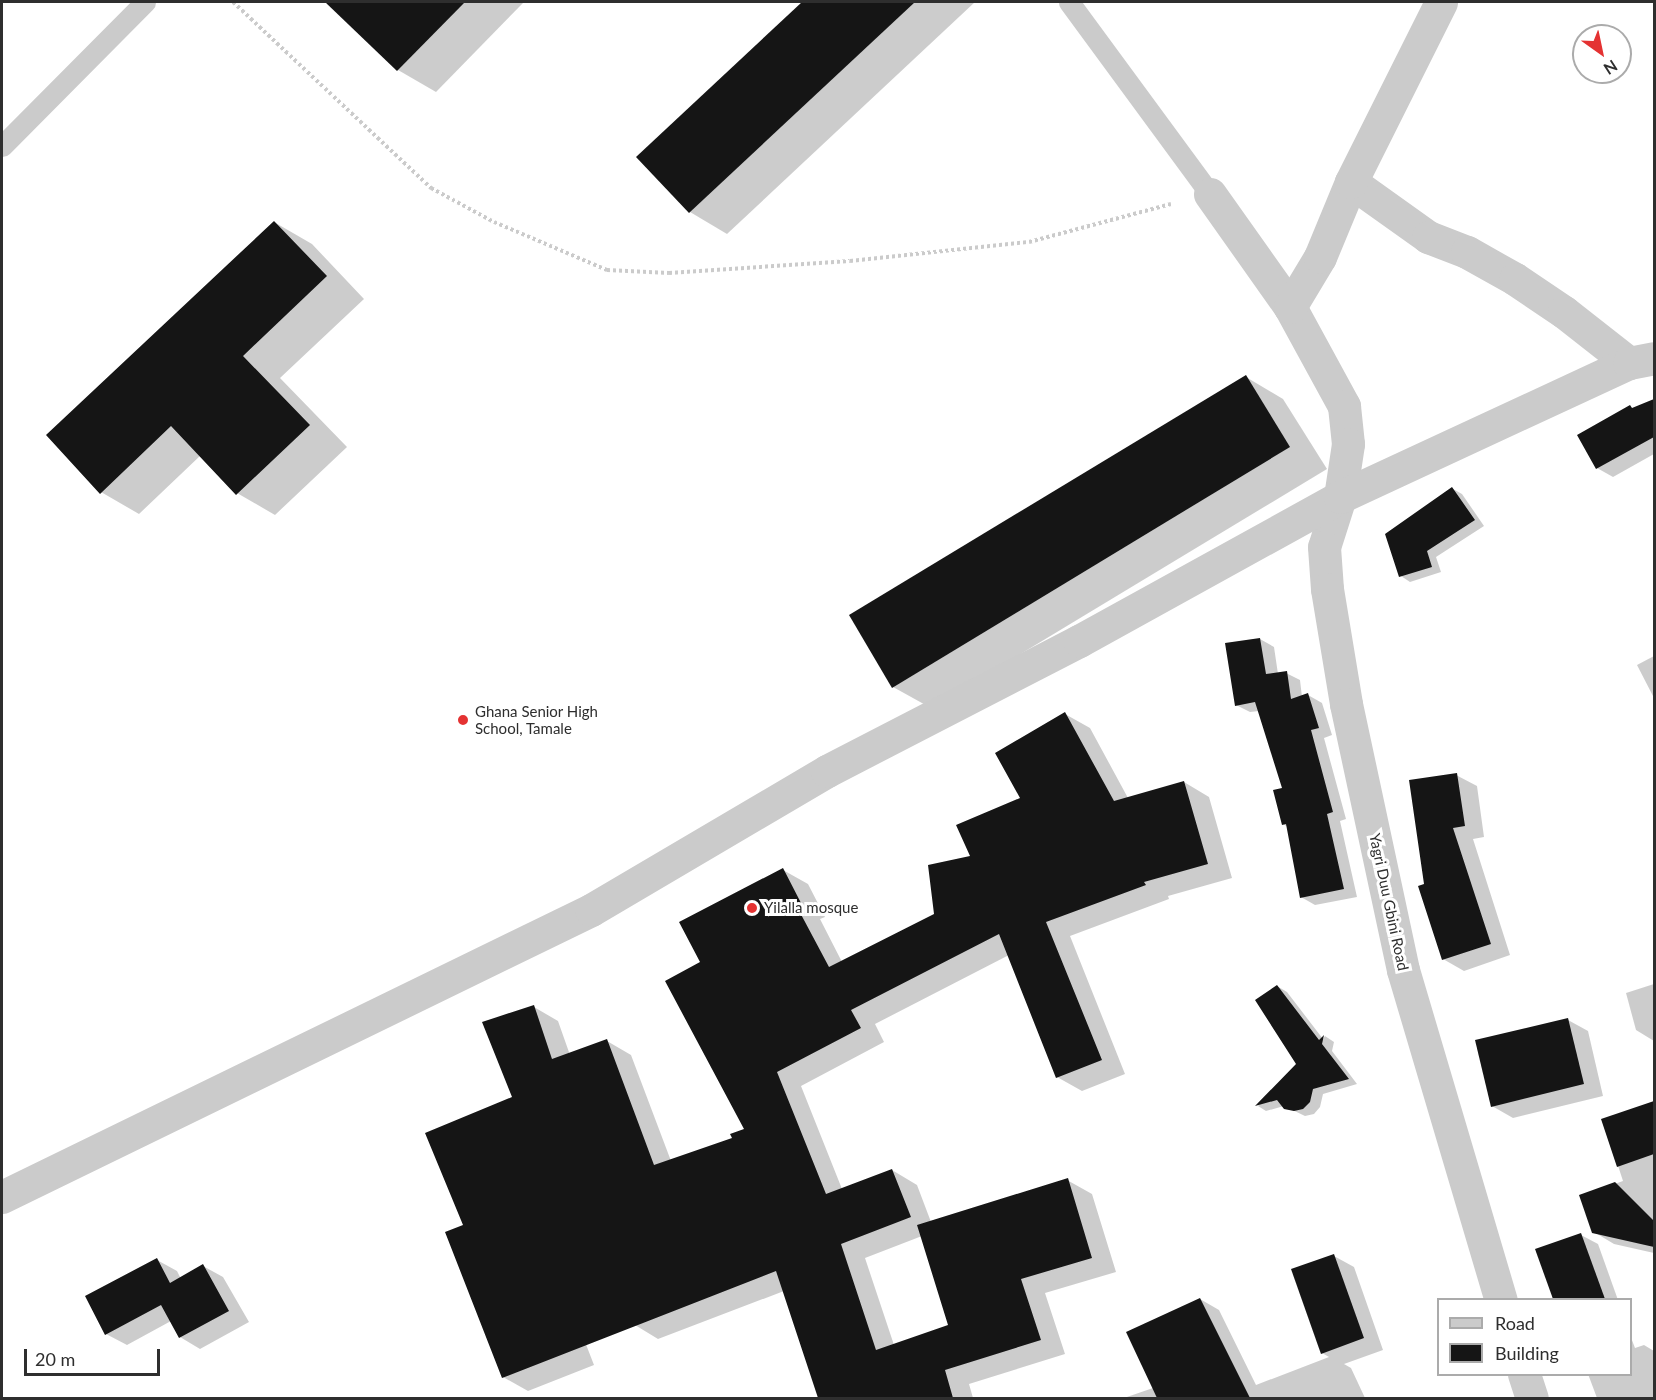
<!DOCTYPE html>
<style>
body{margin:0}
#map{position:relative;width:1656px;height:1400px;overflow:hidden;background:#fff;font-family:Lato,sans-serif}
div>[style]{position:absolute}
[style*='--x']{left:calc(var(--x)*1px);top:calc(var(--y)*1px);width:calc(var(--w)*1px);rotate:calc(var(--a)*1deg)}
.shadow>*{inset:0;background:#0003}
.building>*{inset:0;background:#151515}
.path>*{height:4px;margin-top:-2px;transform-origin:0;background:repeating-linear-gradient(90deg,#cbcbcb 0 3px,transparent 0 6px)}
.service>*{height:21px;margin:-10.5px;padding:0 10.5px;transform-origin:10.5px;border-radius:10.5px;background:#cbcbcb}
.minor>*{height:33px;margin:-16.5px;padding:0 16.5px;transform-origin:16.5px;border-radius:16.5px;background:#cbcbcb}
.dots>*{width:16px;height:16px;translate:-50% -50%;box-sizing:border-box;border:3px solid #fff;border-radius:50%}
span{translate:-50% -50%;white-space:nowrap;text-align:center;line-height:1.15;-webkit-text-stroke:6px #fff;paint-order:stroke}
.poi-label{font-size:15px;color:#2e2e2e}
.left{translate:0 -50%;text-align:left}
.street-label{font-size:15px;color:#2e2e2e}
.frame{position:absolute;inset:0;border:3px solid #2e2e2e;pointer-events:none}
.legend{position:absolute;left:1437px;top:1298px;width:195px;height:78px;box-sizing:border-box;background:#fff;border:2px solid #ababab;margin:0;padding:8px 10px;list-style:none;font-size:18px;color:#2e2e2e}
.legend li{display:flex;align-items:center;gap:12px;height:30px}
.legend b{width:30px;border:2px solid #ababab}
.north{position:absolute;left:1572px;top:24px;width:60px;height:60px;box-sizing:border-box;background:#fff;border:2px solid #ababab;border-radius:50%;rotate:147deg;font-size:16px;font-weight:700;line-height:24px;text-align:center;color:#2e2e2e}
.north::after{content:'';display:block;margin:auto;width:21px;height:27px;background:#e43232;clip-path:polygon(50% 0,100% 100%,50% 72%,0 100%)}
.scale{position:absolute;left:24px;top:1349px;width:136px;height:27px;box-sizing:border-box;border:3px solid #2e2e2e;border-top:0;padding-left:8px;font-size:18px;line-height:21px;white-space:nowrap;color:#2e2e2e;-webkit-text-stroke:4px #fff;paint-order:stroke}
</style>
<div id="map">
<div class="shadow">
<div style="clip-path:polygon(327px 2px,524px 2px,436px 92px,398px 70px)"></div>
<div style="clip-path:polygon(804px 2px,975px 2px,727px 234px,690px 212px,638px 157px)"></div>
<div style="clip-path:polygon(274px 222px,312px 244px,364px 299px,280px 378px,347px 447px,275px 515px,237px 493px,201px 455px,139px 514px,101px 492px)"></div>
<div style="clip-path:polygon(1246px 377px,1283px 399px,1327px 469px,931px 708px,893px 687px)"></div>
<div style="clip-path:polygon(1654px 400px,1654px 454px,1613px 477px,1597px 468px,1633px 409px)"></div>
<div style="clip-path:polygon(1453px 489px,1462px 494px,1484px 526px,1436px 557px,1441px 572px,1410px 582px,1401px 576px)"></div>
<div style="clip-path:polygon(1260px 639px,1274px 647px,1278px 674px,1286px 673px,1300px 680px,1302px 697px,1308px 695px,1322px 703px,1332px 735px,1324px 738px,1346px 819px,1340px 821px,1357px 897px,1315px 905px,1301px 897px,1288px 827px,1283px 824px,1283px 789px,1259px 711px,1250px 712px,1236px 705px)"></div>
<div style="clip-path:polygon(1654px 656px,1654px 698px,1637px 665px)"></div>
<div style="clip-path:polygon(evenodd,1065px 714px,1090px 728px,1128px 798px,1184px 782px,1209px 797px,1232px 878px,1168px 896px,1169px 899px,1070px 936px,1125px 1074px,1082px 1091px,1057px 1077px,1009px 955px,875px 1024px,884px 1042px,801px 1086px,842px 1189px,892px 1170px,917px 1185px,931px 1222px,1067px 1180px,1092px 1194px,1116px 1272px,1045px 1293px,1065px 1354px,969px 1384px,973px 1398px,820px 1398px,784px 1291px,658px 1339px,561px 1280px,594px 1365px,528px 1391px,503px 1377px,465px 1226px,514px 1098px,534px 1007px,558px 1021px,570px 1055px,607px 1041px,631px 1055px,671px 1161px,734px 1139px,746px 1130px,702px 963px,783px 870px,808px 884px,825px 917px,820px 919px,842px 962px,935px 915px,973px 857px,1022px 799px,1065px 714px,922px 1236px,950px 1326px,894px 1345px,865px 1258px,922px 1236px)"></div>
<div style="clip-path:polygon(1456px 775px,1477px 786px,1484px 837px,1473px 839px,1510px 955px,1464px 971px,1443px 959px,1425px 885px)"></div>
<div style="clip-path:polygon(1654px 984px,1654px 1041px,1636px 1030px,1626px 993px)"></div>
<div style="clip-path:polygon(1277px 986px,1287px 992px,1323px 1039px,1325px 1036px,1334px 1042px,1332px 1051px,1357px 1084px,1323px 1094px,1320px 1107px,1314px 1114px,1305px 1116px,1284px 1106px,1266px 1111px,1258px 1106px,1298px 1064px)"></div>
<div style="clip-path:polygon(1568px 1020px,1588px 1031px,1603px 1096px,1513px 1118px,1492px 1106px)"></div>
<div style="clip-path:polygon(1654px 1103px,1654px 1253px,1614px 1244px,1594px 1232px,1581px 1196px,1623px 1181px,1603px 1120px)"></div>
<div style="clip-path:polygon(1581px 1235px,1598px 1244px,1618px 1300px,1555px 1300px,1537px 1250px)"></div>
<div style="clip-path:polygon(1334px 1256px,1354px 1267px,1383px 1350px,1344px 1364px,1351px 1368px,1365px 1398px,1124px 1398px,1153px 1388px,1200px 1299px,1219px 1310px,1256px 1385px,1329px 1357px,1322px 1353px)"></div>
<div style="clip-path:polygon(157px 1260px,177px 1271px,181px 1279px,203px 1266px,223px 1277px,249px 1322px,200px 1349px,180px 1337px,171px 1321px,127px 1345px,106px 1334px)"></div>
<div style="clip-path:polygon(1630px 1335px,1635px 1348px,1644px 1345px,1654px 1351px,1654px 1398px,1597px 1398px,1588px 1374px,1630px 1374px)"></div>
</div>
<div class="building">
<div style="clip-path:polygon(325px 2px,465px 2px,397px 71px)"></div>
<div style="clip-path:polygon(802px 2px,915px 2px,689px 213px,636px 157px)"></div>
<div style="clip-path:polygon(274px 221px,327px 276px,243px 356px,310px 425px,236px 495px,171px 426px,100px 494px,46px 435px)"></div>
<div style="clip-path:polygon(1246px 375px,1290px 447px,892px 688px,849px 615px)"></div>
<div style="clip-path:polygon(1654px 399px,1654px 437px,1596px 469px,1577px 435px,1630px 405px,1632px 408px)"></div>
<div style="clip-path:polygon(1452px 487px,1475px 520px,1427px 551px,1432px 567px,1399px 577px,1385px 534px)"></div>
<div style="clip-path:polygon(1260px 638px,1266px 674px,1287px 671px,1291px 699px,1308px 693px,1319px 728px,1311px 730px,1333px 812px,1327px 814px,1344px 889px,1300px 898px,1286px 824px,1282px 825px,1273px 790px,1282px 788px,1255px 702px,1235px 706px,1225px 643px)"></div>
<div style="clip-path:polygon(1065px 712px,1114px 801px,1184px 781px,1208px 864px,1144px 882px,1146px 885px,1046px 922px,1102px 1060px,1056px 1078px,999px 934px,851px 1010px,861px 1028px,777px 1072px,826px 1194px,892px 1169px,911px 1217px,841px 1244px,876px 1350px,948px 1325px,917px 1225px,1068px 1178px,1092px 1258px,1021px 1279px,1041px 1340px,945px 1370px,953px 1398px,818px 1398px,776px 1271px,502px 1378px,445px 1232px,463px 1225px,425px 1133px,512px 1097px,482px 1022px,534px 1005px,552px 1059px,607px 1039px,654px 1165px,732px 1138px,730px 1134px,744px 1129px,665px 981px,700px 962px,679px 922px,783px 868px,801px 903px,796px 905px,829px 967px,934px 914px,928px 865px,970px 856px,956px 825px,1020px 798px,995px 753px)"></div>
<div style="clip-path:polygon(1457px 773px,1465px 826px,1453px 828px,1491px 944px,1442px 960px,1418px 886px,1424px 884px,1409px 780px)"></div>
<div style="clip-path:polygon(1277px 985px,1319px 1040px,1324px 1035px,1322px 1044px,1349px 1079px,1313px 1089px,1310px 1102px,1303px 1109px,1294px 1111px,1284px 1109px,1277px 1100px,1255px 1106px,1296px 1064px,1255px 1000px)"></div>
<div style="clip-path:polygon(1568px 1018px,1584px 1084px,1491px 1107px,1475px 1040px)"></div>
<div style="clip-path:polygon(1654px 1101px,1654px 1154px,1617px 1167px,1601px 1119px)"></div>
<div style="clip-path:polygon(1615px 1182px,1654px 1221px,1654px 1247px,1592px 1233px,1579px 1195px)"></div>
<div style="clip-path:polygon(1581px 1233px,1605px 1299px,1553px 1299px,1535px 1249px)"></div>
<div style="clip-path:polygon(1334px 1254px,1364px 1338px,1321px 1354px,1291px 1269px)"></div>
<div style="clip-path:polygon(157px 1258px,170px 1283px,203px 1264px,229px 1311px,179px 1338px,161px 1305px,105px 1335px,85px 1296px)"></div>
<div style="clip-path:polygon(1200px 1298px,1250px 1398px,1157px 1398px,1126px 1332px)"></div>
</div>
<div class="path">
<div style="--x:233;--y:2;--w:272;--a:43.2"></div>
<div style="--x:431;--y:188;--w:72;--a:28.4"></div>
<div style="--x:494;--y:222;--w:123;--a:23"></div>
<div style="--x:607;--y:270;--w:62;--a:2.8"></div>
<div style="--x:669;--y:273;--w:181;--a:-3.8"></div>
<div style="--x:850;--y:261;--w:180;--a:-6.1"></div>
<div style="--x:1029;--y:242;--w:147;--a:-15"></div>
</div>
<div class="service">
<div style="--x:1069;--y:2;--w:238;--a:53.7"></div>
<div style="--x:2;--y:146;--w:203;--a:-45.2"></div>
</div>
<div class="minor">
<div style="--x:1351;--y:182;--w:95;--a:35.5"></div>
<div style="--x:1428;--y:237;--w:42;--a:21"></div>
<div style="--x:1467;--y:252;--w:55;--a:29.4"></div>
<div style="--x:1515;--y:279;--w:59;--a:34"></div>
<div style="--x:1564;--y:312;--w:83;--a:38.1"></div>
<div style="--x:1210;--y:194;--w:138;--a:54.7"></div>
<div style="--x:1290;--y:307;--w:113;--a:61.4"></div>
<div style="--x:1344;--y:406;--w:38;--a:84"></div>
<div style="--x:1348;--y:444;--w:54;--a:98.6"></div>
<div style="--x:1340;--y:497;--w:52;--a:107.7"></div>
<div style="--x:1324;--y:547;--w:42;--a:85.9"></div>
<div style="--x:1327;--y:589;--w:117;--a:80.6"></div>
<div style="--x:1346;--y:704;--w:272;--a:77.9"></div>
<div style="--x:1403;--y:970;--w:344;--a:73.5"></div>
<div style="--x:1290;--y:307;--w:58;--a:-59"></div>
<div style="--x:1320;--y:257;--w:81;--a:-67.5"></div>
<div style="--x:1351;--y:182;--w:201;--a:-63.4"></div>
<div style="--x:2;--y:1197;--w:655;--a:-25.98"></div>
<div style="--x:591;--y:910;--w:274;--a:-30.5"></div>
<div style="--x:827;--y:771;--w:284;--a:-27.3"></div>
<div style="--x:1079;--y:641;--w:298;--a:-28.9"></div>
<div style="--x:1340;--y:497;--w:319;--a:-24.9"></div>
<div style="--x:1629;--y:363;--w:25;--a:-11"></div>
<div style="--x:1524;--y:1374;--w:25;--a:72"></div>
</div>
<div class="dots">
<div style="left:463px;top:720px;background:#e43232"></div>
<div style="left:752px;top:908px;background:#e43232"></div>
</div>
<div class="poi-label">
<span class="left" style="left:475px;top:720px">Ghana Senior High<br>School, Tamale</span>
<span class="left" style="left:764px;top:908px">Yilalla mosque</span>
</div>
<div class="street-label">
<span style="left:1389px;top:902px;rotate:78deg">Yagri Duu Gbini Road</span>
</div>
<div class="frame"></div>
<ul class="legend">
<li><b style="height:8px;background:#cbcbcb"></b>Road</li>
<li><b style="height:16px;background:#151515"></b>Building</li>
</ul>
<div class="north">N</div>
<div class="scale">20 m</div>
</div>
